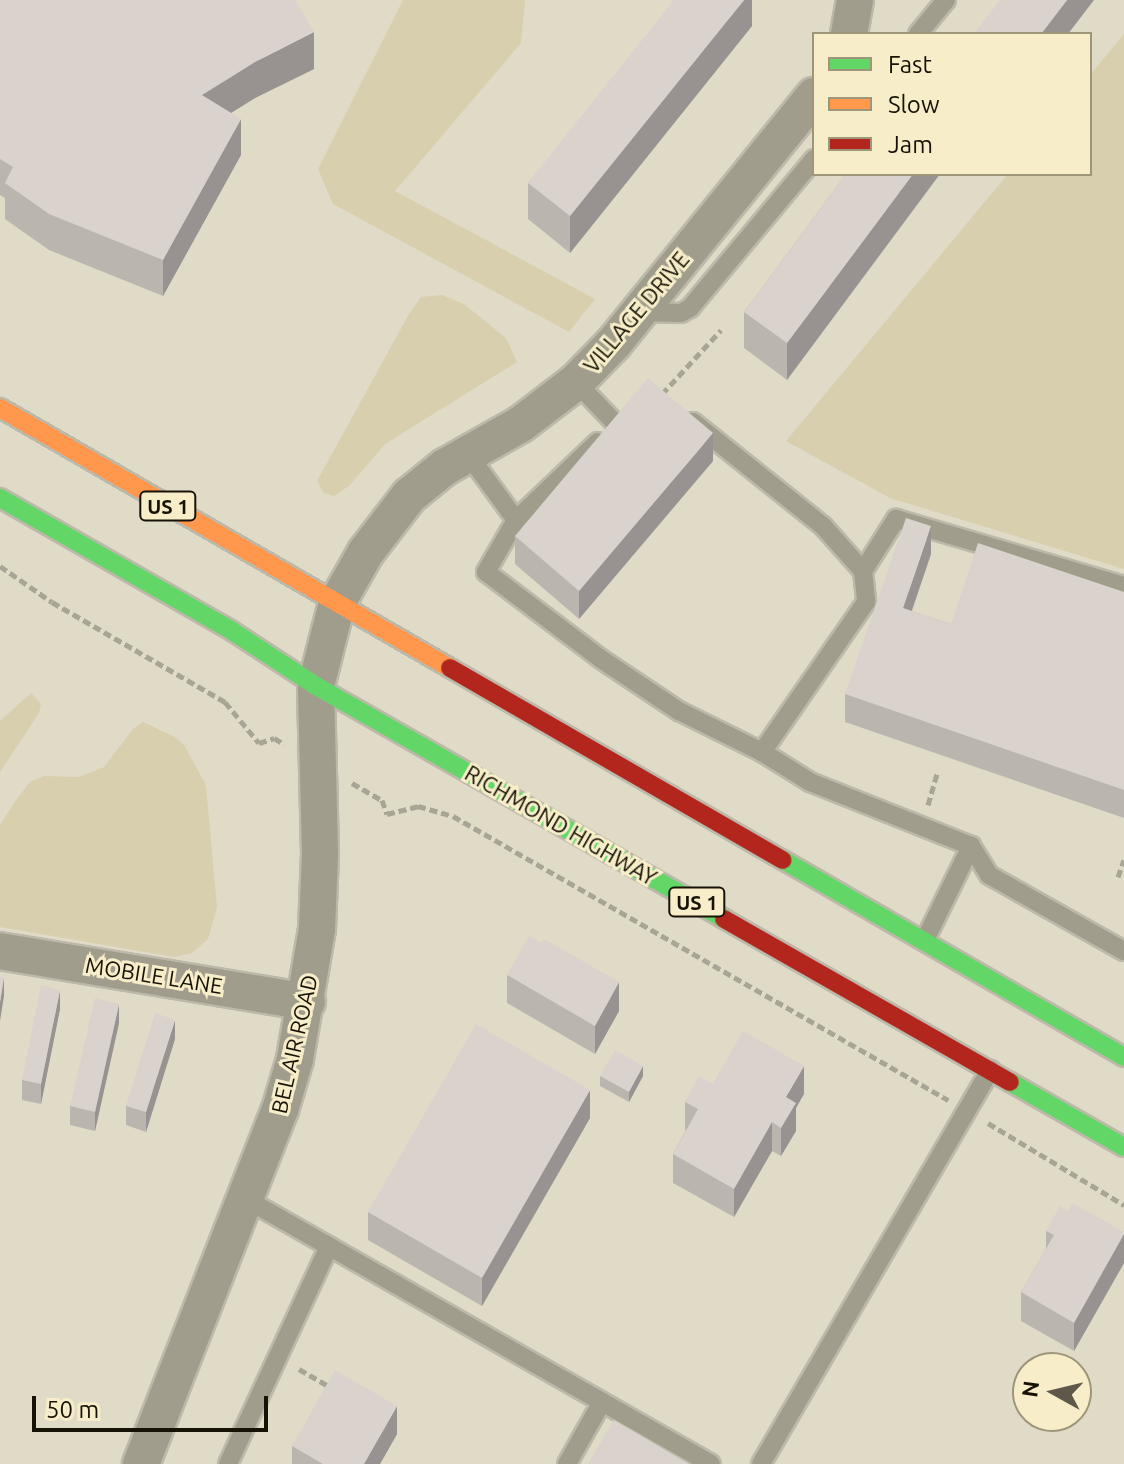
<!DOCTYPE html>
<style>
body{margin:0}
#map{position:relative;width:1124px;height:1464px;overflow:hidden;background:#e0dbc6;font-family:Ubuntu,sans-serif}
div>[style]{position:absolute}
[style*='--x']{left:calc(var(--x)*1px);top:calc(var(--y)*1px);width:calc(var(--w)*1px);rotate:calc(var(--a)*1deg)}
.green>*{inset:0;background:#d8cfae}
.path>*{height:5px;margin-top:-2.5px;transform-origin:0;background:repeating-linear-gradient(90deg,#a9a595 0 8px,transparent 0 12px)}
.roads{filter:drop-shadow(2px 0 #bdb9aa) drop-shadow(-2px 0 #bdb9aa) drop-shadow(0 2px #bdb9aa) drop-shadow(0 -2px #bdb9aa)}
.lane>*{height:18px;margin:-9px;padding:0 9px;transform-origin:9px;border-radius:9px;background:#a09d8d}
.street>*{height:36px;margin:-18px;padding:0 18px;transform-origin:18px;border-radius:18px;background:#a09d8d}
.fast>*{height:18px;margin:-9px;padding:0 9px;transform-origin:9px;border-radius:9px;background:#63d668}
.slow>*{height:18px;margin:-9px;padding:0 9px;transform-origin:9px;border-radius:9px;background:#ff974d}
.jam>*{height:18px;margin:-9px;padding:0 9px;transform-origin:9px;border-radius:9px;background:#b3261e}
.wall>*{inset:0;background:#bbb5b0}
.shaded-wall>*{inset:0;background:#989390}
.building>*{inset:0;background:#d9d2cd}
span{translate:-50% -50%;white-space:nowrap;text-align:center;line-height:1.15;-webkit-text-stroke:6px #f7eec9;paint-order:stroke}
.shield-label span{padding:2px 6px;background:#f7eec9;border:2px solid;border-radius:6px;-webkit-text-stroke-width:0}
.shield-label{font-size:20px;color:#161206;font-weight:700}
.street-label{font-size:22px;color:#161206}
.legend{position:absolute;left:812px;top:32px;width:280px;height:144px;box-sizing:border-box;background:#f7eec9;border:2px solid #9d967b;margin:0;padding:10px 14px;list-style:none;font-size:24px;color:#161206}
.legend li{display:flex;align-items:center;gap:16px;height:40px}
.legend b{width:40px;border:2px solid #9d967b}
.north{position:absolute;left:1012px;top:1352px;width:80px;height:80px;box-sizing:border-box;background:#f7eec9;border:2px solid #9d967b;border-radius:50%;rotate:278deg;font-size:22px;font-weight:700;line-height:32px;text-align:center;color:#161206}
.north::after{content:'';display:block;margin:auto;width:28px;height:36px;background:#5d5849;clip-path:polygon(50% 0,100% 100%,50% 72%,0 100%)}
.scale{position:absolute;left:32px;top:1396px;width:236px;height:36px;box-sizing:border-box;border:4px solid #161206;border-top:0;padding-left:10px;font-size:24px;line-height:28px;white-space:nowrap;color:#161206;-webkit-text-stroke:6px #f7eec9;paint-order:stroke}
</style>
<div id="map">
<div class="green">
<div style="clip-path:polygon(403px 0,525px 0,521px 43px,395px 191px,595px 299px,569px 332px,333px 204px,318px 169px)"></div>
<div style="clip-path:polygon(1124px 34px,1124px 569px,890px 498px,786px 441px,1008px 174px,1090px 174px,1090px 75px)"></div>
<div style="clip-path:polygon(442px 295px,464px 304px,506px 338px,517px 362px,385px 444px,349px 486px,334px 496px,324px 493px,317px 481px,409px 314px,421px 297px)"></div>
<div style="clip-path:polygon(31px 693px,41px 704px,39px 713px,0 772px,0 721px)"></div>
<div style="clip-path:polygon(143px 722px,175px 737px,184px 745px,206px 785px,217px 907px,208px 939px,192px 953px,174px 957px,0 927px,0 825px,16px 800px,30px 782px,44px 776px,79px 777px,104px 767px,133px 729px)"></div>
</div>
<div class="path">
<div style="--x:662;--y:394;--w:87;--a:-47.3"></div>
<div style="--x:0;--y:566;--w:63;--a:34.7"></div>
<div style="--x:52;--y:602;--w:200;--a:30"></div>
<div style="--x:225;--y:702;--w:53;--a:50.3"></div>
<div style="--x:259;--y:743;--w:16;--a:-18"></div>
<div style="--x:274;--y:738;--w:12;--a:31"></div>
<div style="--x:352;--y:783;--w:34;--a:30"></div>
<div style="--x:382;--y:800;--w:15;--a:70"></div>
<div style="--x:387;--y:814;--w:32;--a:-14"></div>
<div style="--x:418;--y:806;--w:36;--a:16"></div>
<div style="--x:453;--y:816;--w:571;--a:29.84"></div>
<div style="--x:928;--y:805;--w:35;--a:-74"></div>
<div style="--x:1118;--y:877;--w:18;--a:-71"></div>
<div style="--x:988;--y:1123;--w:159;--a:31.1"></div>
<div style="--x:299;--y:1369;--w:38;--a:30"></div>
</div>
<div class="roads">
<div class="lane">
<div style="--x:918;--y:34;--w:44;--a:-50.5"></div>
<div style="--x:638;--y:312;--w:43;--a:1.3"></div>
<div style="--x:681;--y:313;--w:10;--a:-29"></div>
<div style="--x:690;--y:308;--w:194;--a:-50.2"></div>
<div style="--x:576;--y:382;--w:58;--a:46.4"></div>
<div style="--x:693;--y:422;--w:166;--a:38.7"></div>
<div style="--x:823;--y:526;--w:60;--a:48.4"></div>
<div style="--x:863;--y:571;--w:31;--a:84"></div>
<div style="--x:866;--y:602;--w:183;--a:124.7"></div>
<div style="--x:467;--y:453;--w:83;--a:53.8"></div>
<div style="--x:516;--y:520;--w:60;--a:120"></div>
<div style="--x:486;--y:572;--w:144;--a:37.1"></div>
<div style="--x:601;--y:659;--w:94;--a:33.7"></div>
<div style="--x:679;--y:711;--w:93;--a:26.3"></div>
<div style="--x:762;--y:752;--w:57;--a:32"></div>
<div style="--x:810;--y:782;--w:173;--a:21.7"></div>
<div style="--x:971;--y:846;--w:34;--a:58"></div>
<div style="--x:989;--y:875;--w:155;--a:29.4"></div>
<div style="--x:516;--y:520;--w:113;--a:-43.6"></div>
<div style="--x:863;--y:571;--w:62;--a:-57.6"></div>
<div style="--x:896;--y:519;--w:238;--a:16.4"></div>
<div style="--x:925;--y:940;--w:105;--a:-63.9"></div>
<div style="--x:246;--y:1199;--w:535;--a:29.68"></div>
<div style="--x:228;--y:1464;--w:240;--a:-65.1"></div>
<div style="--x:567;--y:1464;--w:71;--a:-60.6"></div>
<div style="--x:761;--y:1464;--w:456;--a:-59.8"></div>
</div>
<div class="street">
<div style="--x:849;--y:34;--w:35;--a:-80"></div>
<div style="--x:0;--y:951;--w:311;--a:9.4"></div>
<div style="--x:141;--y:1464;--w:380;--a:-68.6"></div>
<div style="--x:280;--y:1110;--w:53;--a:-73.6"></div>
<div style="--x:295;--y:1059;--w:132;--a:-80.4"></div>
<div style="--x:317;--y:929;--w:76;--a:-87.7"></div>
<div style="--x:320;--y:853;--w:167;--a:-91.4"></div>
<div style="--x:316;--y:686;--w:86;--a:-75.8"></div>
<div style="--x:337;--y:603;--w:59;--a:-60.4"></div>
<div style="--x:366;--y:552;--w:71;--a:-52.5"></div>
<div style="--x:409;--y:496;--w:46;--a:-38.9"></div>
<div style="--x:445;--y:467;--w:87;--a:-29.5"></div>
<div style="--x:521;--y:424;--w:69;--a:-37.4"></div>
<div style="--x:576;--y:382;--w:54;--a:-45.7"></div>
<div style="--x:614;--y:343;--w:318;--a:-51"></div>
</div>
<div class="fast">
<div style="--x:0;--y:498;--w:267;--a:29.8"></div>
<div style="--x:232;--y:631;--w:100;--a:33.2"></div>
<div style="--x:316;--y:686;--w:470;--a:29.7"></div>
<div style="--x:783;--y:860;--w:394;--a:30"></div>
<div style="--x:1010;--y:1082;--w:131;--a:29.7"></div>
</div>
<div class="slow">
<div style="--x:0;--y:408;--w:520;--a:30.02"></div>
</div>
<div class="jam">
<div style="--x:450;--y:668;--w:384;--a:30"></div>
<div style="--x:724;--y:919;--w:329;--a:29.7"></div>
</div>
</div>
<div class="wall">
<div style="clip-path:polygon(0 0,314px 69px,255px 98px,231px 113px,241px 155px,163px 296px,49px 250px,5px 219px,5px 198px,0 195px)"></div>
<div style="clip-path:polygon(752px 0,752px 26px,570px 253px,528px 219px,528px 183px)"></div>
<div style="clip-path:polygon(846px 174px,787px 380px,744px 348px,744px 312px)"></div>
<div style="clip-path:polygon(713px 461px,579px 619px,515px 564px,515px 536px)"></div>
<div style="clip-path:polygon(931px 554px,912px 611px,951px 624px,1124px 592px,1124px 818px,845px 722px,845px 694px)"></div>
<div style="clip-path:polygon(507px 975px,619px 1011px,595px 1054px,507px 1003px)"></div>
<div style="clip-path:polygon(60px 1009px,41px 1104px,22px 1100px,22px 1080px)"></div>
<div style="clip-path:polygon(119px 1023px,95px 1131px,70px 1125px,70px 1106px)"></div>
<div style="clip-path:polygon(175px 1039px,146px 1132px,126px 1125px,126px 1106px)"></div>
<div style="clip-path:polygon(600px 1076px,643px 1076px,629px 1102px,600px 1086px)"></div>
<div style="clip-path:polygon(713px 1084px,804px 1094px,796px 1108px,796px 1131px,781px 1156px,772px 1151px,734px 1217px,673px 1183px,673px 1154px,686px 1130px,685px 1130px,685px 1102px)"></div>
<div style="clip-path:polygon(590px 1118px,482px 1306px,368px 1240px,368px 1212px)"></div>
<div style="clip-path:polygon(1068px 1211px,1124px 1232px,1124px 1263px,1074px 1351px,1021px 1321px,1021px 1292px,1046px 1249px,1046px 1231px)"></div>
<div style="clip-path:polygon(397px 1434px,380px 1464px,292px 1464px,292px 1446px)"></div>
</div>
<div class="shaded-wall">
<div style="clip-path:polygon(744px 0,752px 0,752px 26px,570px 253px,570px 216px)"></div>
<div style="clip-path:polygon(1067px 0,1094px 0,1068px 34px,1041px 34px)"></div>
<div style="clip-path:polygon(314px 32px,314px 69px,255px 98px,202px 131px,202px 95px,255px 62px)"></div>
<div style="clip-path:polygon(241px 119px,241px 155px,163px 296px,163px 260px)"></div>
<div style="clip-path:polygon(913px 174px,940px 174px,787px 380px,787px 343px)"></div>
<div style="clip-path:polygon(713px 433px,713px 461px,579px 619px,579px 591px)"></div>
<div style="clip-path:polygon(931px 526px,931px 554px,903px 636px,903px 608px)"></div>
<div style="clip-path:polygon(4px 977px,4px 996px,0 1021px,0 1002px)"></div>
<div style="clip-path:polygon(619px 982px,619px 1011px,595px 1054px,595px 1026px)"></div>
<div style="clip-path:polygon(60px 990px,60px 1009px,41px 1104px,41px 1084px)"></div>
<div style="clip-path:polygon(119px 1004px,119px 1023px,95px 1131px,95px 1112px)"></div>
<div style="clip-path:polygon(175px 1020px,175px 1039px,146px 1132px,146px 1112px)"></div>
<div style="clip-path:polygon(643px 1066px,643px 1076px,629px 1102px,629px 1092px)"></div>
<div style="clip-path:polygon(804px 1066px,804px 1094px,796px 1108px,796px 1131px,781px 1156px,781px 1128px,786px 1097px)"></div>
<div style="clip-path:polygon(590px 1090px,590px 1118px,482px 1306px,482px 1278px)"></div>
<div style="clip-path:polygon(772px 1122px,772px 1151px,734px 1217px,734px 1189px)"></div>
<div style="clip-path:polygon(1124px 1234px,1124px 1263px,1074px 1351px,1074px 1323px)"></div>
<div style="clip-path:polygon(397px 1406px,397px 1434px,380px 1464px,364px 1464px)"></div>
</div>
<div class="building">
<div style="clip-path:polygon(0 0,295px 0,314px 32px,255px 62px,202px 95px,241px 119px,163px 260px,49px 214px,5px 183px,13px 167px,0 159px)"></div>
<div style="clip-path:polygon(674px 0,744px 0,570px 216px,528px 183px)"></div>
<div style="clip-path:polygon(1000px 0,1067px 0,1041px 34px,974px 34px)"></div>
<div style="clip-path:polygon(846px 174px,913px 174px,787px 343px,744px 312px)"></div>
<div style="clip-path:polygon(648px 378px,713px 433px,579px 591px,515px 536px)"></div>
<div style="clip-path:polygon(906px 518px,931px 526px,903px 608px,951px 624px,978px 543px,1124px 592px,1124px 790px,845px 694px)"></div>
<div style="clip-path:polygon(529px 936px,541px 943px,544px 939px,619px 982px,595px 1026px,507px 975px)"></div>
<div style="clip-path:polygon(0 977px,4px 977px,0 1002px)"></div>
<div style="clip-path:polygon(41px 985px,60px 990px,41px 1084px,22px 1080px)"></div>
<div style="clip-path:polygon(95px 998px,119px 1004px,95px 1112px,70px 1106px)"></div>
<div style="clip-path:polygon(155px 1013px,175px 1020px,146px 1112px,126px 1106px)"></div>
<div style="clip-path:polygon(476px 1024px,590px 1090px,482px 1278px,368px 1212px)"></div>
<div style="clip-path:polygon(743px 1031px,804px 1066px,786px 1097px,796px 1103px,781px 1128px,772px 1122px,734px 1189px,673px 1154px,698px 1109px,685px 1102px,699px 1076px,713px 1084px)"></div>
<div style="clip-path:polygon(615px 1050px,643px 1066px,629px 1092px,600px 1076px)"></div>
<div style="clip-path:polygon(1073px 1203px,1124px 1232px,1124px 1234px,1074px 1323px,1021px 1292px,1054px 1235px,1046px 1231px,1060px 1206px,1068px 1211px)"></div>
<div style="clip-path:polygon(335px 1370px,397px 1406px,364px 1464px,323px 1464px,292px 1446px)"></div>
<div style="clip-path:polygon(614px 1420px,689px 1464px,588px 1464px)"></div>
</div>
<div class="shield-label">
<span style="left:168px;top:506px">US 1</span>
<span style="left:697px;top:902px">US 1</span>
</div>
<div class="street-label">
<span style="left:636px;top:312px;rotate:-50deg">VILLAGE DRIVE</span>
<span style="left:561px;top:825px;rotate:30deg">RICHMOND HIGHWAY</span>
<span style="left:154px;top:975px;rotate:9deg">MOBILE LANE</span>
<span style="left:294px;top:1044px;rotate:-77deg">BEL AIR ROAD</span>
</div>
<ul class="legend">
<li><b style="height:10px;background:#63d668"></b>Fast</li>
<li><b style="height:10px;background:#ff974d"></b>Slow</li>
<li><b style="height:10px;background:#b3261e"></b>Jam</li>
</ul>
<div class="north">N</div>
<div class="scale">50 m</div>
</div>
